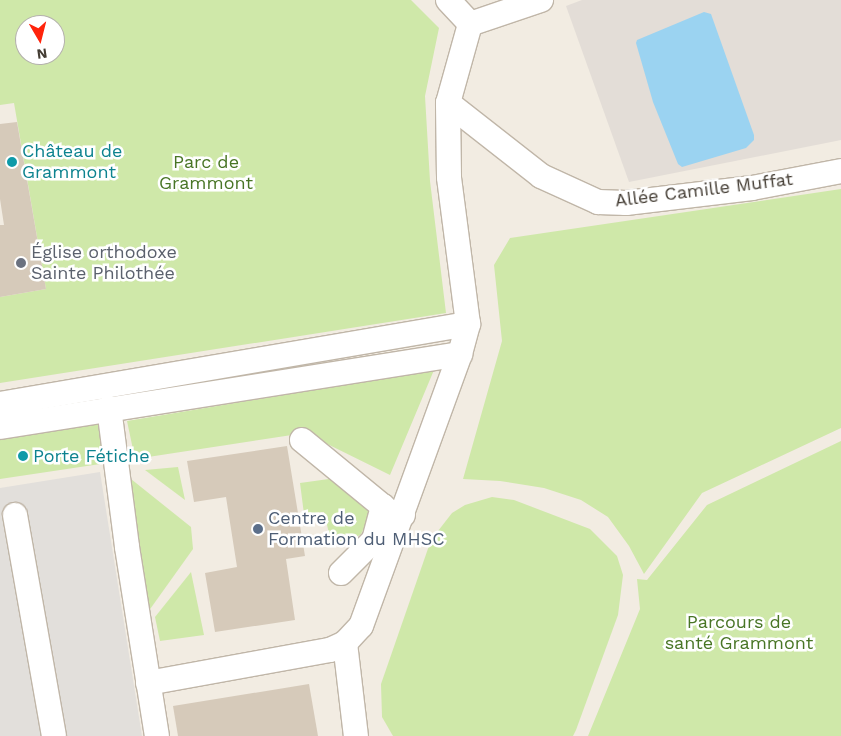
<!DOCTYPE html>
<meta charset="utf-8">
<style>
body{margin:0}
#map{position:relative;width:841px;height:736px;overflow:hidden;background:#f2ece2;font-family:"Work Sans",sans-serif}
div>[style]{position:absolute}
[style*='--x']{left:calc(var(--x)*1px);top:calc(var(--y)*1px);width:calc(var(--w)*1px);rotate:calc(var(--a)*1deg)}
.industrial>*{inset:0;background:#e3ddd7}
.green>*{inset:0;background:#cfe8a9}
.parking>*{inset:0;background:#e2dfdb}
.water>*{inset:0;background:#9bd3f1}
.building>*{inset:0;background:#d6caba}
.roads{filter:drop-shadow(1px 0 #c0b6a8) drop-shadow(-1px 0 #c0b6a8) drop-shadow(0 1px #c0b6a8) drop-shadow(0 -1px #c0b6a8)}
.minor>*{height:24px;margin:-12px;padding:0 12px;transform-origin:12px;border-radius:12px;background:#fff}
.dots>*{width:14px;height:14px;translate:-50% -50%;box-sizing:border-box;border:2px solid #fff;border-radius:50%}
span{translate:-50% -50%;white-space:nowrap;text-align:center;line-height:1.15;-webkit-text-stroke:5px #fff;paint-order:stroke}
.culture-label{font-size:18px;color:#0d838f}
.left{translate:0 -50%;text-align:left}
.park-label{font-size:18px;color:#487525}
.street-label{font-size:18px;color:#433c33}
.worship-label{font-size:18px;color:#5b616d}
.service-label{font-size:18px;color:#4e5e75}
.north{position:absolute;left:15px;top:15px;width:50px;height:50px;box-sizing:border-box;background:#fff;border:1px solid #b4b1ad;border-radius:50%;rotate:172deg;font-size:14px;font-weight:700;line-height:20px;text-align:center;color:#433c33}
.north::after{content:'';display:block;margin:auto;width:18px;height:22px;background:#ff240c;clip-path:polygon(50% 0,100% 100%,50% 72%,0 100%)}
</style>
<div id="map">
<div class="industrial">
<div style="clip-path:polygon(582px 0,841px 0,841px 140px,629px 182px,566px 6px)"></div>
</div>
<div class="green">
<div style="clip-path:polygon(evenodd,0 0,411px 0,439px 28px,425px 96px,430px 181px,446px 313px,0 383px,0 297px,46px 289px,14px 103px,0 105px,0 0,25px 25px,55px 25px,55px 55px,25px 55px,25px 25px)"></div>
<div style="clip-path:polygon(841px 189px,841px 428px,702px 493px,644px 574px,629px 546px,608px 517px,581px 500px,544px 488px,500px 481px,463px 479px,502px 341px,494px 265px,510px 238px)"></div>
<div style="clip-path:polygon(434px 370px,390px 475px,305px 433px,135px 459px,127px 421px)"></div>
<div style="clip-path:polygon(99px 422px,107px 463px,0 479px,0 437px)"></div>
<div style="clip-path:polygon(841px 441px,841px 736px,588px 736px,640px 609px,637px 579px,647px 580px,707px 505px)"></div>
<div style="clip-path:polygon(178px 467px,185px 500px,145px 470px)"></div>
<div style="clip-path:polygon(121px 471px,191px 527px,193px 549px,143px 619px)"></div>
<div style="clip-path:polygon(336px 478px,372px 512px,361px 534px,346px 544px,331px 542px,324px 512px,304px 514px,300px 483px)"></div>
<div style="clip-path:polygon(492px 497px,514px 500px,590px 529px,617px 556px,623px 575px,618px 615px,576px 730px,573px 736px,393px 736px,382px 717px,381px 684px,431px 540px,452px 513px,465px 505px)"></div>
<div style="clip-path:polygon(191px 572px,204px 635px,160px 641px,155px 617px)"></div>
</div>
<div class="parking">
<div style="clip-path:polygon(100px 472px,142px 736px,0 736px,0 488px)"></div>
</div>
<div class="water">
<div style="clip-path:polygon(704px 12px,711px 14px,754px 135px,754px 140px,746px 148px,682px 167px,678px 164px,653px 102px,636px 43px,637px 40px)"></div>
</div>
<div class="building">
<div style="clip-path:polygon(17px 122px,46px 289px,0 297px,0 225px,4px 225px,0 199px,0 124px)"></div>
<div style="clip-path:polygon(287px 446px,305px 556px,286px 559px,295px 620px,215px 632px,205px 573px,237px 567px,226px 497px,194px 502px,187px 461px)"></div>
<div style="clip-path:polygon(309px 684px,318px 736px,178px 736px,173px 706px)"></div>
</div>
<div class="roads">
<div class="minor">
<div style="--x:448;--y:0;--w:33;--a:47"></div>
<div style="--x:470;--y:24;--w:75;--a:-18.7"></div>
<div style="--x:448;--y:103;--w:118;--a:38.1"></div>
<div style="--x:541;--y:176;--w:63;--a:24.5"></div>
<div style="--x:598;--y:202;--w:28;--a:2"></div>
<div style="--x:626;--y:203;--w:127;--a:-6.8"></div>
<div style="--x:752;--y:188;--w:91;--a:-10.8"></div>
<div style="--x:0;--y:404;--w:475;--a:-9.7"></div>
<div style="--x:109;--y:408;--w:140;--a:82.6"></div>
<div style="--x:127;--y:547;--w:191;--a:81"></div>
<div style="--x:0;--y:427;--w:466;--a:-9"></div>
<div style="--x:302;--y:440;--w:117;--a:39.4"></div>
<div style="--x:392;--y:514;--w:11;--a:5"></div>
<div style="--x:15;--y:515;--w:224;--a:80"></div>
<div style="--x:341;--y:573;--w:47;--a:-45"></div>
<div style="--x:374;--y:540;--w:35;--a:-75"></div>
<div style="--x:345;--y:643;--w:94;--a:83.3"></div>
<div style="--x:148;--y:683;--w:185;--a:-10.3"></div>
<div style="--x:330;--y:650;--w:17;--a:-25"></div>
<div style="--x:345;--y:643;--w:23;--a:-47"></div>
<div style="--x:361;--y:626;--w:289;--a:-70"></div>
<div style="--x:460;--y:354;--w:31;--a:-75"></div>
<div style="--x:468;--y:324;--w:148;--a:-97.4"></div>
<div style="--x:449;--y:177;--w:74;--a:-90.8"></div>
<div style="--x:448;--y:103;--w:82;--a:-74.4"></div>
</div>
</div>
<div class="dots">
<div style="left:12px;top:162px;background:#0f9aa8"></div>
<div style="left:21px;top:263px;background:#6b7280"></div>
<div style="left:23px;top:456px;background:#0f9aa8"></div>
<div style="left:258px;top:529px;background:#5c6f8a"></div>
</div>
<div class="culture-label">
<span class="left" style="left:22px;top:162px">Château de<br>Grammont</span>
<span class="left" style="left:33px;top:456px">Porte Fétiche</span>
</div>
<div class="park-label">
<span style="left:206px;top:173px">Parc de<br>Grammont</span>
<span style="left:739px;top:633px">Parcours de<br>santé Grammont</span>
</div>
<div class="street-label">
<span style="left:704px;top:190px;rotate:-7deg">Allée Camille Muffat</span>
</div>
<div class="worship-label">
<span class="left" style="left:31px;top:263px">Église orthodoxe<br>Sainte Philothée</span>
</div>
<div class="service-label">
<span class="left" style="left:268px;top:529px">Centre de<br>Formation du MHSC</span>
</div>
<div class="north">N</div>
</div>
